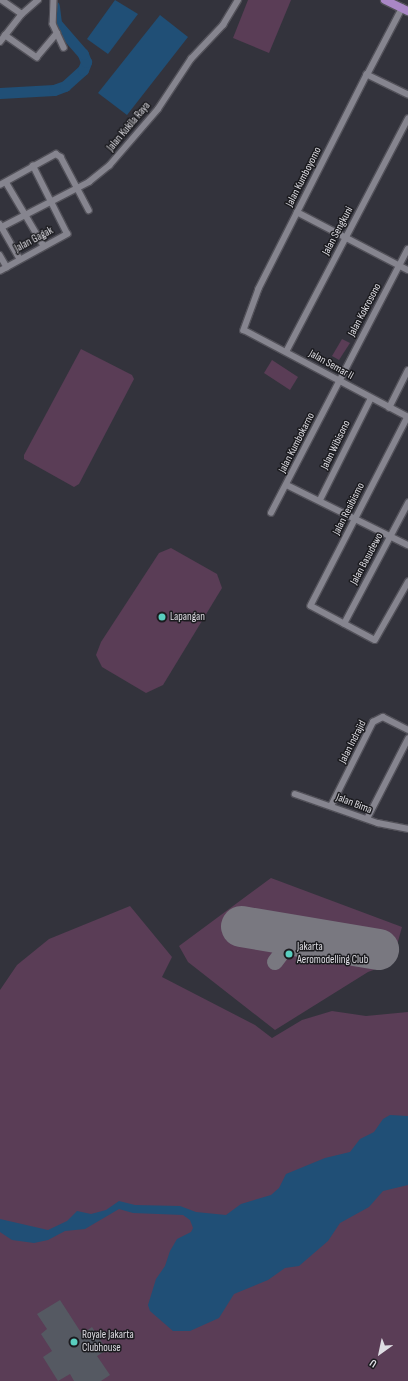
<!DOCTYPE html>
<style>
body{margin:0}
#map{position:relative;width:408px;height:1381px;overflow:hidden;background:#33333c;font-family:"Sofia Sans Condensed",sans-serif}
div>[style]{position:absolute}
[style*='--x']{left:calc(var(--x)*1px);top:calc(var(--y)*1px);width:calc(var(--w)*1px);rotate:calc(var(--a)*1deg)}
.green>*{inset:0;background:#5a3d56}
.water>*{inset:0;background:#204f76}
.river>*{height:11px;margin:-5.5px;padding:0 5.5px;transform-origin:5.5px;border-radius:5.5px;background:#204f76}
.taxiway>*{height:16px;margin:-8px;padding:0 8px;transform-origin:8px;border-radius:8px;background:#797880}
.runway>*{height:41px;margin:-20.5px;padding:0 20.5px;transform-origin:20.5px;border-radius:20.5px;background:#797880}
.building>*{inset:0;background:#555962}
.roads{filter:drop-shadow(1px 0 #525159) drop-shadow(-1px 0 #525159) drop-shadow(0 1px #525159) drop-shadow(0 -1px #525159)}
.minor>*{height:5.5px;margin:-2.75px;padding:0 2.75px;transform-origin:2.75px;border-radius:2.75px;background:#86858f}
.primary>*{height:8px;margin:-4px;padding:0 4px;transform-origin:4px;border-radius:4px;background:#a987c6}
.dots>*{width:11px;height:11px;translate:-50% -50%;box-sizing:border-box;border:2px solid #1b1b1f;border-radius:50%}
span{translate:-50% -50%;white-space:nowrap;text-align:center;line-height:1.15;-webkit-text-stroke:3px #1b1b1f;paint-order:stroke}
.street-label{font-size:11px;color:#dedde3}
.poi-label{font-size:11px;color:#dedde3}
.left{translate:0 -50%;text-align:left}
.north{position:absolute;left:360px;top:1333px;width:40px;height:40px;-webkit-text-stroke:3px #1b1b1f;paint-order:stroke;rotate:213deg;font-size:11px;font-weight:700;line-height:16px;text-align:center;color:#dedde3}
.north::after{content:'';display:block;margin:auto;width:14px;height:18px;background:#dedde3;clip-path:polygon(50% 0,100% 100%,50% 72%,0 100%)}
</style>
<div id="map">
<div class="green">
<div style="clip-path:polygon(248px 0,291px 0,269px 53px,233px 38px)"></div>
<div style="clip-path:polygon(342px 339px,350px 343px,339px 360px,332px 356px)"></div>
<div style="clip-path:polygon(81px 349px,132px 375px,134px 379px,79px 484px,74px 487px,24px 459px,24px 455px)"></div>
<div style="clip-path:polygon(272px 360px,298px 377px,290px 390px,264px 373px)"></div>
<div style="clip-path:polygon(171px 548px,217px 574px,222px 588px,163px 685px,146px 693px,102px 667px,96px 655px,101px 642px,159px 553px)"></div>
<div style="clip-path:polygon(271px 878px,402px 927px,392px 963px,368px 972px,275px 1030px,188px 962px,179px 946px)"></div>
<div style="clip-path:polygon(130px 906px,172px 957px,162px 977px,255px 1025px,272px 1038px,302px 1020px,332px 1011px,366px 1016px,408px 1012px,408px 1381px,0 1381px,0 990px,17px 965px,49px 939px)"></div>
</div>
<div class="water">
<div style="clip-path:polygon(115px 0,138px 14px,108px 54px,87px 39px)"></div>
<div style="clip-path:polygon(160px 15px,188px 37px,127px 115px,98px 93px)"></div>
<div style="clip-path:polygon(390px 1115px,408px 1116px,408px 1185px,383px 1191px,369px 1207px,340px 1223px,328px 1241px,299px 1266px,285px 1268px,268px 1280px,234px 1294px,219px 1318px,190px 1331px,173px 1331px,150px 1311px,148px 1305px,156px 1279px,165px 1266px,170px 1251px,177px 1239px,191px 1232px,193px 1228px,190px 1220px,183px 1215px,133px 1213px,119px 1209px,85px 1229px,65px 1231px,48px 1240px,34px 1243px,12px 1240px,0 1232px,0 1219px,48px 1230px,67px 1221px,77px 1211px,91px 1214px,106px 1210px,119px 1201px,135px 1205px,180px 1206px,196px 1212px,226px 1215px,241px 1204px,271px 1195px,279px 1188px,286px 1174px,325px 1158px,350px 1152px,360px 1139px,374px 1132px,383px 1119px)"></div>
</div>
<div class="river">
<div style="--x:0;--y:93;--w:54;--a:-3.2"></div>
<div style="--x:54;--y:90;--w:12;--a:-20"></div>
<div style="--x:65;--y:86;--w:24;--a:-42"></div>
<div style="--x:83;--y:70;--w:9;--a:-69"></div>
<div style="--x:86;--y:62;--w:9;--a:-111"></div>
<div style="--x:83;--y:54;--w:41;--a:-131.1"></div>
<div style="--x:56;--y:23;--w:17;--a:-97"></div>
</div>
<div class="taxiway">
<div style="--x:275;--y:962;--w:34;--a:-53"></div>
</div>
<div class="runway">
<div style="--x:241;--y:926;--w:139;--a:9.5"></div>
</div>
<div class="building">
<div style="clip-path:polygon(60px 1300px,82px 1334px,92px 1327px,107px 1350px,97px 1356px,110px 1375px,101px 1381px,74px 1381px,70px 1374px,58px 1381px,43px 1357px,52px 1351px,41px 1334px,47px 1329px,37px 1314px)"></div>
</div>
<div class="roads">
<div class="minor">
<div style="--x:2;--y:0;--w:24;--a:35"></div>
<div style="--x:54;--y:0;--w:24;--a:92"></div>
<div style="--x:53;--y:24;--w:26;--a:65"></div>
<div style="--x:5;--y:35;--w:39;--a:35"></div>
<div style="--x:37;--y:57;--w:31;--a:-50"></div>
<div style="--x:0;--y:42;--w:36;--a:-52"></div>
<div style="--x:22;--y:14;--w:21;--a:-41"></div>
<div style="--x:367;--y:75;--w:76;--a:-62.4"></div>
<div style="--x:408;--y:95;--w:46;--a:-154"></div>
<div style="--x:367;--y:75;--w:240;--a:116.8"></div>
<div style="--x:259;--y:289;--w:44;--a:110.1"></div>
<div style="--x:244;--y:330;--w:186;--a:27.9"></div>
<div style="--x:6;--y:182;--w:74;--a:59.3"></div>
<div style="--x:0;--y:185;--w:64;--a:-29"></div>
<div style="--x:56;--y:154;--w:6;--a:31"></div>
<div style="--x:61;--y:157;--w:60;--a:62.2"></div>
<div style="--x:297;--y:212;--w:125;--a:27.6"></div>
<div style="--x:0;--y:224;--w:40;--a:60.3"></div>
<div style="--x:0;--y:228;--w:100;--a:-27.3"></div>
<div style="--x:89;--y:182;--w:26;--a:-39"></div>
<div style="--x:109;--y:166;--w:75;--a:-49.3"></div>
<div style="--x:158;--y:109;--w:60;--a:-56.6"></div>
<div style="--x:191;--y:59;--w:47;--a:-46.7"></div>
<div style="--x:223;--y:25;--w:29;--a:-59"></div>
<div style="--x:0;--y:255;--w:14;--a:60"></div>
<div style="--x:0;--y:271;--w:77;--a:-28.9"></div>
<div style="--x:67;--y:234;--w:76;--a:-116.6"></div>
<div style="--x:286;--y:352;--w:263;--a:-62.4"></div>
<div style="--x:389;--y:408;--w:42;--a:-63.4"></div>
<div style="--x:408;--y:417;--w:212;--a:117.2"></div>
<div style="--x:311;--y:606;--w:72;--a:28"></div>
<div style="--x:375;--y:640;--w:67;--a:-60.4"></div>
<div style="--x:287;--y:485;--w:135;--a:26.4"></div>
<div style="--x:320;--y:500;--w:112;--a:-63.4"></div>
<div style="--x:271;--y:513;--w:297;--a:-62.6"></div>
<div style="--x:344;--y:624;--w:137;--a:-62.1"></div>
<div style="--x:295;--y:794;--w:88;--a:19.3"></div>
<div style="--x:378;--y:823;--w:31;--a:11"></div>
<div style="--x:331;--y:806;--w:94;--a:-63.4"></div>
<div style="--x:373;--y:722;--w:11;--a:-27"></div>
<div style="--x:383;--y:717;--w:28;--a:27"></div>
<div style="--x:367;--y:819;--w:90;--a:-62.9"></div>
</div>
<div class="primary">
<div style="--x:385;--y:0;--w:25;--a:26"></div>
</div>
</div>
<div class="dots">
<div style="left:162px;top:617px;background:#59cebf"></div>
<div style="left:289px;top:954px;background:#59cebf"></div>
<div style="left:74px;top:1342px;background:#59cebf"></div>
</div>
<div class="street-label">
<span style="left:129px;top:127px;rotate:-50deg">Jalan Kukila Raya</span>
<span style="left:304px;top:177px;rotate:-63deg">Jalan Kumboyomo</span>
<span style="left:338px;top:231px;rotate:-62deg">Jalan Sengkuni</span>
<span style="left:34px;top:240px;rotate:-28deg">Jalan Gagak</span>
<span style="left:365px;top:310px;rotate:-62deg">Jalan Kokrosono</span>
<span style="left:331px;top:365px;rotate:29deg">Jalan Semar II</span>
<span style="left:297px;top:443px;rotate:-63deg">Jalan Kumbokarno</span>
<span style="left:336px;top:445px;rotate:-64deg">Jalan Wibisono</span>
<span style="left:349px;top:509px;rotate:-63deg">Jalan Resibismo</span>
<span style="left:367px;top:559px;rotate:-62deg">Jalan Basudewo</span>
<span style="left:353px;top:742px;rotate:-63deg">Jalan Indrajid</span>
<span style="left:354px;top:804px;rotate:21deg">Jalan Bima</span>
</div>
<div class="poi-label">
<span class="left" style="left:170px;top:617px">Lapangan</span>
<span class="left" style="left:297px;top:954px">Jakarta<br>Aeromodelling Club</span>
<span class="left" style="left:82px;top:1342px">Royale Jakarta<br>Clubhouse</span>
</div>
<div class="north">U</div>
</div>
